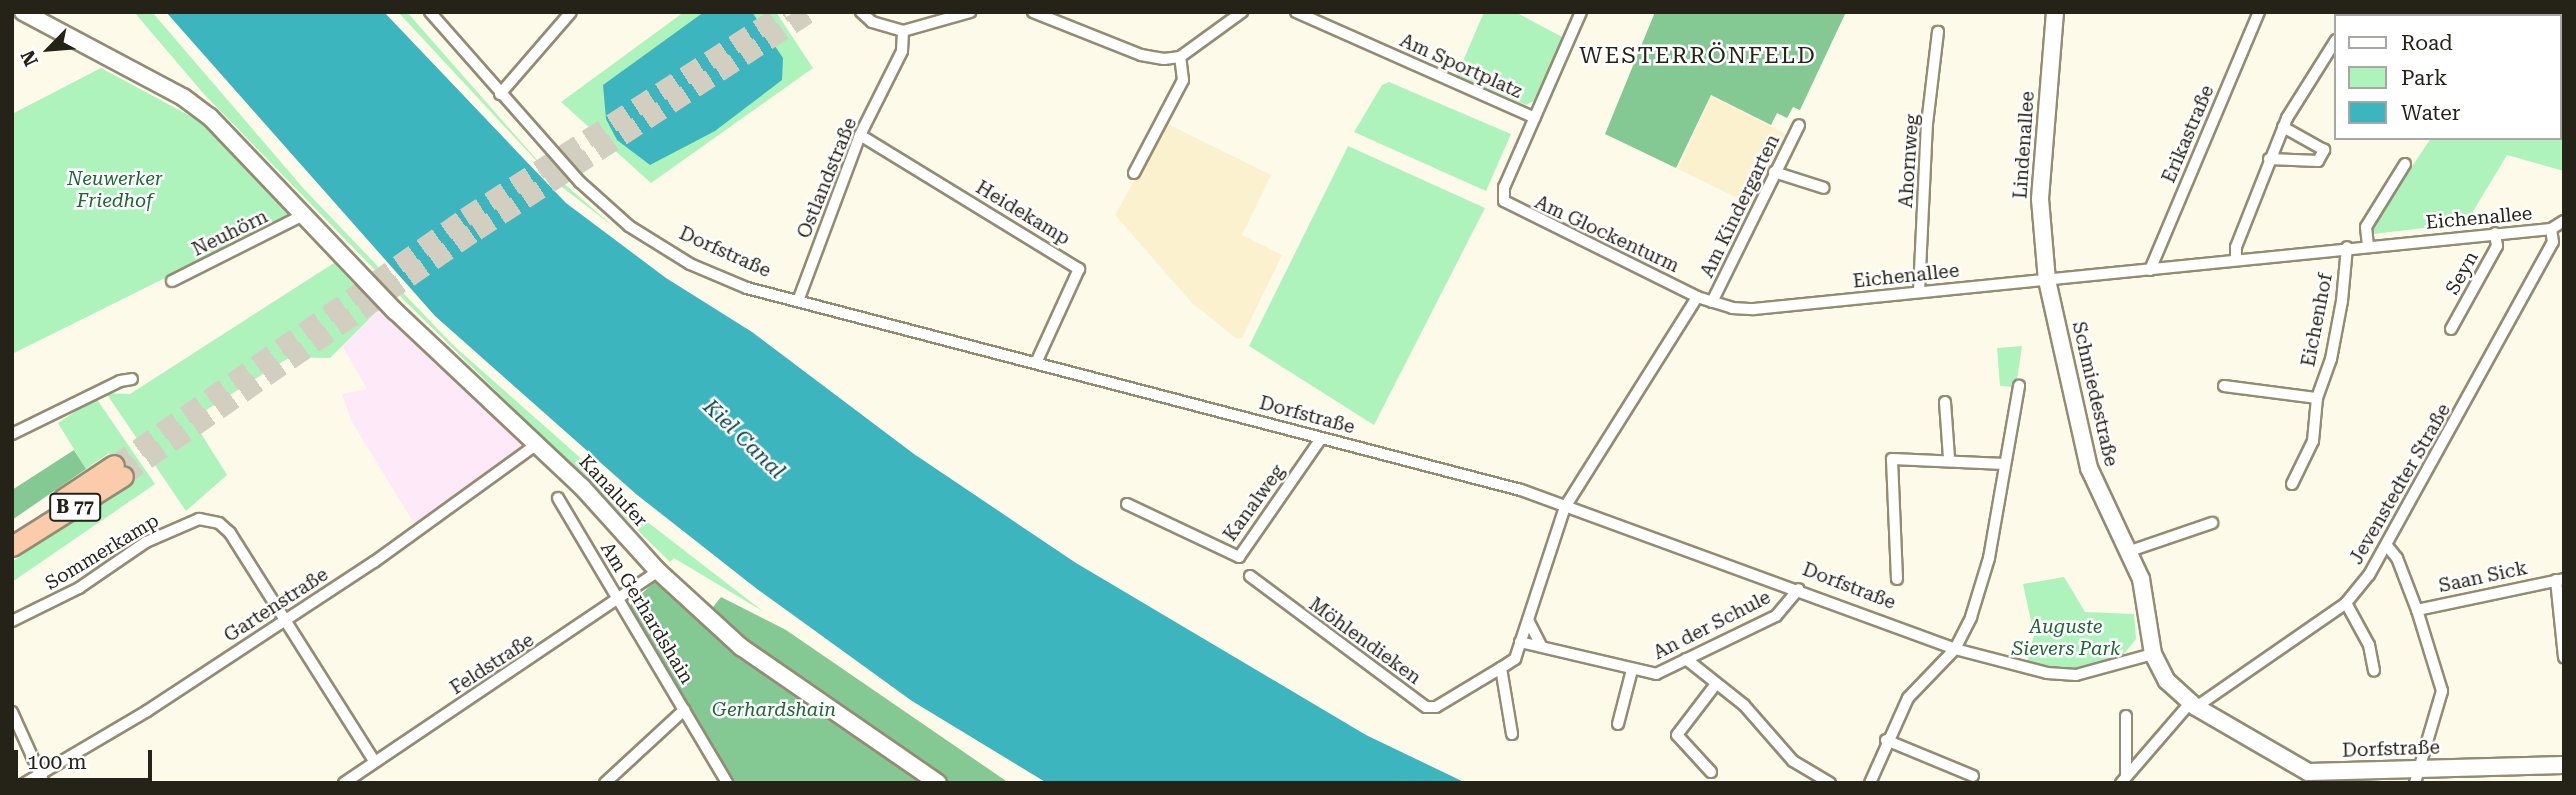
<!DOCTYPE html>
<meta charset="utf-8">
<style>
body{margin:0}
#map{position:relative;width:2576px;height:795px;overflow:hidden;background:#fefaea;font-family:"Roboto Serif",serif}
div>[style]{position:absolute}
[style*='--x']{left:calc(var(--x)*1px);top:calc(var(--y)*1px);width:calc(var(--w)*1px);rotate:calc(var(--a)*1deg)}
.commercial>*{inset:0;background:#fde9f8}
.built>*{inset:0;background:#fbf1cf}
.green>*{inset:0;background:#aef3bc}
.forest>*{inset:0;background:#84c993}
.water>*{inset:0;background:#3db5be}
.highway-tunnel>*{height:19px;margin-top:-9.5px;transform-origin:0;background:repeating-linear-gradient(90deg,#d3cfc0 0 19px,transparent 0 29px)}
.roads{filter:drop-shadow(2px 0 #938c73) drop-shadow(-2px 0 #938c73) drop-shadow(0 2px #938c73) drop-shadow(0 -2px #938c73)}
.street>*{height:10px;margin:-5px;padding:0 5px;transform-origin:5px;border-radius:5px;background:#fff}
.secondary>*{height:16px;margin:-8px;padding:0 8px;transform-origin:8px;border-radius:8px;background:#fff}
.highway>*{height:19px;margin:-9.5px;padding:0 9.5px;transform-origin:9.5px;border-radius:9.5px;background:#fbccac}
span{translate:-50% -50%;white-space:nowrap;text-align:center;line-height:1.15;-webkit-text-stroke:5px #fff;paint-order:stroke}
.shield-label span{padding:2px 5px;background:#fff;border:2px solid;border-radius:5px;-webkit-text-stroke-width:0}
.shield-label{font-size:18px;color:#252218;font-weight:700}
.street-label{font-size:19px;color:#252218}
.park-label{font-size:19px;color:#1c6634;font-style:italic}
.water-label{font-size:21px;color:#083f43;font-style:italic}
.quarter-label{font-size:23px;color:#252218;letter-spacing:2px}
.frame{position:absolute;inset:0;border:14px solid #252218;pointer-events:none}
.legend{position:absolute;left:2334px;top:14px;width:228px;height:126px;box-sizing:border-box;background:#fff;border:2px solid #a8a7a3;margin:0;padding:9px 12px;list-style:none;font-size:21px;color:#252218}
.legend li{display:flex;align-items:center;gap:14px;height:35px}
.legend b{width:35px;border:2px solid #a8a7a3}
.north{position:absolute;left:14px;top:14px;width:70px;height:70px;-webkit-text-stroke:5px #fff;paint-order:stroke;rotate:245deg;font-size:19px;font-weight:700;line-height:28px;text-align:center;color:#252218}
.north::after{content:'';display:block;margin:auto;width:24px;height:32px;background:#252218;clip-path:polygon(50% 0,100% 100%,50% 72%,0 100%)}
.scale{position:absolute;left:14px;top:750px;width:138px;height:32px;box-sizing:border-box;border:4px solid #252218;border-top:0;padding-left:9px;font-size:21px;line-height:24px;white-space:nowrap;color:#252218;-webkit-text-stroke:5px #fff;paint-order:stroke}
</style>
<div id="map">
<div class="commercial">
<div style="clip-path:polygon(378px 310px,522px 440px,522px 450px,415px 525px,352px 422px,342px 394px,367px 389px,342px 345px)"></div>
</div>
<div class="built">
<div style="clip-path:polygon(1711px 96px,1788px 135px,1754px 206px,1678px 169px)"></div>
<div style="clip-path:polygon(1166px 123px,1271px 175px,1242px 235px,1282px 255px,1242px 338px,1237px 339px,1192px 303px,1115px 215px)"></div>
</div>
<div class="green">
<div style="clip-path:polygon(134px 12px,152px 12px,304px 189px,453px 345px,585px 462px,619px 500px,764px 612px,674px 558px,670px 562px,407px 303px,203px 93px)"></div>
<div style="clip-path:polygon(398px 12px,407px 12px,538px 161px,614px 227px,558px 184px)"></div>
<div style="clip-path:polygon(684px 12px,776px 12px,813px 68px,651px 183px,561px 102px)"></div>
<div style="clip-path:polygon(1484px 12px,1515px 12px,1564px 38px,1534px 101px,1526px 105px,1457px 75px)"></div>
<div style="clip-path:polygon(2516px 12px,2564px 12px,2564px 171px,2507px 155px,2466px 223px,2373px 234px,2371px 227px,2431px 138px,2560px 138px,2560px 16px,2514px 16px)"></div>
<div style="clip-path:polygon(101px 68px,194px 118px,218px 137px,292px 215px,12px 354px,12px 114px)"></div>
<div style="clip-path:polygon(1389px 82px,1511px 134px,1486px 191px,1354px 132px,1382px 85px)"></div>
<div style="clip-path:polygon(1348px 146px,1485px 208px,1374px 425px,1249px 346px)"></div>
<div style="clip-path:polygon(334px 263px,378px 310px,330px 358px,290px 357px,192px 419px,227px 475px,186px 511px,106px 393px,130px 394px)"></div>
<div style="clip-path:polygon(2022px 346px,2016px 387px,2000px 386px,1997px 348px)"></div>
<div style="clip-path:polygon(96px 398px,155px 484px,12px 582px,12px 562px,128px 482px,109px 453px,86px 469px,58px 423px)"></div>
<div style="clip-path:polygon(2064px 577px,2085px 612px,2134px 614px,2136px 639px,2123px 655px,2078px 670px,2057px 670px,2027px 662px,2034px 635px,2023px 584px)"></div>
</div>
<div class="forest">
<div style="clip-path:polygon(1655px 12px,1846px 12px,1800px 110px,1793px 107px,1787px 118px,1777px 113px,1771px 125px,1711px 95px,1676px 168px,1605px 134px)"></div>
<div style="clip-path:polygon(2363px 12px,2505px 12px,2508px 16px,2360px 16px)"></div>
<div style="clip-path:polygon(74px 450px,86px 469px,12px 520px,12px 490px)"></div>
<div style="clip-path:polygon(655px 581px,701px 622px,721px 597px,786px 630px,1009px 783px,732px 783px,626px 609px)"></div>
</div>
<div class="water">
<div style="clip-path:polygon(166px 12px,384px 12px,566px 203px,666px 278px,752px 332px,914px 454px,1076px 563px,1366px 735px,1466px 783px,1047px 783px,912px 701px,757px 589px,636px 494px,435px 316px)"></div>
<div style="clip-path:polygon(704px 12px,752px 12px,783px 58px,782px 80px,715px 131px,650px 165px,617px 140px,606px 119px,603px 85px)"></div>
</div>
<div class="highway-tunnel">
<div style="--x:114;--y:465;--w:430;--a:-35.2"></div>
<div style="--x:465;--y:217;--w:379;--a:-32.7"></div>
<div style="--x:123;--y:476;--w:430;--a:-34.8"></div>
<div style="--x:476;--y:231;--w:400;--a:-33.2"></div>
</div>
<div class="roads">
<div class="street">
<div style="--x:430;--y:12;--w:227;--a:48.6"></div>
<div style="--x:580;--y:182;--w:66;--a:41.9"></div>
<div style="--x:629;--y:226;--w:72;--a:31.9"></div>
<div style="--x:690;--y:264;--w:62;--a:22.8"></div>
<div style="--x:747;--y:288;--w:800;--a:14.63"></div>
<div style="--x:1521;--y:490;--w:462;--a:20.1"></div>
<div style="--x:1955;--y:649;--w:95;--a:14.6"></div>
<div style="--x:2047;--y:673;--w:29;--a:4"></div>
<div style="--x:2076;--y:675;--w:80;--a:-15.3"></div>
<div style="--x:861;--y:12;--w:15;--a:42"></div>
<div style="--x:872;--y:22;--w:32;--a:16"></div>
<div style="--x:903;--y:31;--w:70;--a:-15.8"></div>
<div style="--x:1033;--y:12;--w:116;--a:21.7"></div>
<div style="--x:1141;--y:55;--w:23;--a:10"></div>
<div style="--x:1164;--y:59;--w:16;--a:-7"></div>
<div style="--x:1180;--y:57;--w:77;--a:-36"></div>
<div style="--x:1296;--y:12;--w:261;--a:23.9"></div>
<div style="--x:1581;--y:12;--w:191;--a:113.7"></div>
<div style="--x:1504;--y:187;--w:14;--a:90"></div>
<div style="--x:1504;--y:201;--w:216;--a:26.4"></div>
<div style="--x:1697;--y:297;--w:37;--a:17"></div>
<div style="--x:1732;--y:308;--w:22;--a:3"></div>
<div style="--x:1754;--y:309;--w:801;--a:-5.73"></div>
<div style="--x:2551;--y:229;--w:15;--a:-32"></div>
<div style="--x:2353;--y:16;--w:4;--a:-63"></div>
<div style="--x:500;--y:94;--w:108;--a:-49.1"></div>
<div style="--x:860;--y:135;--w:257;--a:31.5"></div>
<div style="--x:1079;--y:269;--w:103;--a:114.6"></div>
<div style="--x:2269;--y:159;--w:49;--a:2.3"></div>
<div style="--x:2318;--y:161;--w:13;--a:-61"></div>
<div style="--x:2324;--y:150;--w:47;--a:-150.7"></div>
<div style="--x:1774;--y:172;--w:52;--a:17.7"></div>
<div style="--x:1134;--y:173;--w:105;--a:-62.2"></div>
<div style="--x:1183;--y:80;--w:23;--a:-97"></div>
<div style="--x:2368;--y:246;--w:19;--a:-96"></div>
<div style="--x:2366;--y:227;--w:74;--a:-58.2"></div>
<div style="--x:2236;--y:260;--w:13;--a:-90"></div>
<div style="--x:2236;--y:247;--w:139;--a:-68.4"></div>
<div style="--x:2287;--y:118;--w:92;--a:-57.9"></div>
<div style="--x:2150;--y:270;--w:280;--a:-67.1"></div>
<div style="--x:172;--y:281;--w:147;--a:-26.7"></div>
<div style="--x:1919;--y:292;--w:168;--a:-87.3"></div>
<div style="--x:1927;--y:124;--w:93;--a:-83.2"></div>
<div style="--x:798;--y:301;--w:177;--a:-69.5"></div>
<div style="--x:860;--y:135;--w:94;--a:-63.4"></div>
<div style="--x:902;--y:51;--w:20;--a:-87"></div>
<div style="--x:1712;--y:302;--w:197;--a:-63.8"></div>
<div style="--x:2451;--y:329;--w:95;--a:-61"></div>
<div style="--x:2497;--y:246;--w:13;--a:-99"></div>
<div style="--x:2224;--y:386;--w:94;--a:7.4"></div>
<div style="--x:1945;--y:402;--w:56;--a:85.9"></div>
<div style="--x:12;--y:434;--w:120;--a:-26.1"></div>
<div style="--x:120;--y:381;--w:12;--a:-9"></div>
<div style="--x:2292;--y:484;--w:48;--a:-64"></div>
<div style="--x:2313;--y:441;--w:43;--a:-84.7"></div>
<div style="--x:2317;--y:398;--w:41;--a:-70.3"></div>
<div style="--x:2331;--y:359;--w:59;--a:-79.3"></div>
<div style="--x:2342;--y:301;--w:54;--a:-84.7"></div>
<div style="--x:558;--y:498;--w:331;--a:59.3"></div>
<div style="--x:1127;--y:504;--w:124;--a:25.3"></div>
<div style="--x:1239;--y:557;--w:142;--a:-55.3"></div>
<div style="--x:2388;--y:547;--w:14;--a:51"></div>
<div style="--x:2397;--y:558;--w:56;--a:69"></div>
<div style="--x:2417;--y:610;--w:85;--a:72.8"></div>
<div style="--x:2442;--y:691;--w:96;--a:106.4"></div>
<div style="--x:2130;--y:551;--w:87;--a:-18.9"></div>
<div style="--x:1250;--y:576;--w:219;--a:36.7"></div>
<div style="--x:1426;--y:707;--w:10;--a:0"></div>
<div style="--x:1436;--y:707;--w:76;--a:-31"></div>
<div style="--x:1501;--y:668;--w:17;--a:-33"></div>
<div style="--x:1515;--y:659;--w:160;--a:-71.8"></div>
<div style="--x:1565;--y:507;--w:248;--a:-57.8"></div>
<div style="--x:1897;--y:579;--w:120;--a:-92.4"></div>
<div style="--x:1892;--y:459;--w:113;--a:2.5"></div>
<div style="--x:2556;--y:580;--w:78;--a:84.1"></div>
<div style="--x:2346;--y:603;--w:48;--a:61.3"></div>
<div style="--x:2369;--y:645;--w:26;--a:79"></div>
<div style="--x:2417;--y:610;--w:150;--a:-11.9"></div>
<div style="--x:1528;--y:620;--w:29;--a:63"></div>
<div style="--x:12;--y:621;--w:75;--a:-26.2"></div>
<div style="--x:79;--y:588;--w:81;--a:-34.5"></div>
<div style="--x:146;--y:542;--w:58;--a:-23.5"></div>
<div style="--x:199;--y:519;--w:20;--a:11"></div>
<div style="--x:219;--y:523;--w:15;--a:42"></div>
<div style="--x:230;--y:533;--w:271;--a:57.7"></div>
<div style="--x:1520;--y:642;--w:140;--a:13.2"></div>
<div style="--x:1656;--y:674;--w:133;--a:-25.8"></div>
<div style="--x:1776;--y:616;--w:35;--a:-50"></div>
<div style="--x:1686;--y:659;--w:74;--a:38.4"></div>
<div style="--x:1744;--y:705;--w:74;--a:48.8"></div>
<div style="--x:1793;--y:761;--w:43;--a:30.7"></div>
<div style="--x:1501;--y:668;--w:67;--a:80.5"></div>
<div style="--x:2196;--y:707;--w:183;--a:-34.7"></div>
<div style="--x:2346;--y:603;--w:36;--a:-51"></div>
<div style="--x:2369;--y:575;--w:380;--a:-61.1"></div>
<div style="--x:2553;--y:242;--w:13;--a:-99"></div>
<div style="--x:12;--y:712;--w:78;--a:65.7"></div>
<div style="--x:2126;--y:716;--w:59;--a:90"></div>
<div style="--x:1618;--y:724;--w:56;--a:-75.5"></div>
<div style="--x:1886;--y:740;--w:94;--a:22.5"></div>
<div style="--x:1711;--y:772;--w:50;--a:-132.6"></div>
<div style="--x:1677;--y:735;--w:64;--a:-52.6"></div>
<div style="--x:25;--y:783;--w:142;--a:-30.5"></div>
<div style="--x:147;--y:711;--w:272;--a:-33.3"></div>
<div style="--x:374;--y:562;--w:201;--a:-35.9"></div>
<div style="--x:344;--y:783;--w:379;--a:-34"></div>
<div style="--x:605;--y:783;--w:108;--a:-42.7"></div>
<div style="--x:1870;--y:783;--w:93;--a:-65.9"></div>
<div style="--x:1908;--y:698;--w:68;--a:-46.2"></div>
<div style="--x:1955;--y:649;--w:36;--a:-63"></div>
<div style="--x:1971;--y:617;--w:62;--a:-73"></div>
<div style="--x:1989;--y:558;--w:175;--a:-80.1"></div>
<div style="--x:2121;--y:783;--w:106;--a:-49.2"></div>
</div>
<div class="secondary">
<div style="--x:23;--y:12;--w:181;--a:28"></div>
<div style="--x:183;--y:97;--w:34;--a:37"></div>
<div style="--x:210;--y:117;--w:268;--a:46.4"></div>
<div style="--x:395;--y:311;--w:257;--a:43.3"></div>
<div style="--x:582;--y:487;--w:113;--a:47.9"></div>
<div style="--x:658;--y:571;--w:113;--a:42.5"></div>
<div style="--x:741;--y:647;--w:239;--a:34.6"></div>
<div style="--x:2055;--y:12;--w:188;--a:94.6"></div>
<div style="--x:2040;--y:199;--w:81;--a:85.1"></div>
<div style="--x:2047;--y:280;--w:193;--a:77.4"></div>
<div style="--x:2089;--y:468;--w:123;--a:64.9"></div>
<div style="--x:2141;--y:579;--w:76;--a:80.9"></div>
<div style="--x:2153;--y:654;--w:30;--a:63"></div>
<div style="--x:2167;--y:681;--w:39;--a:42"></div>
<div style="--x:2196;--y:707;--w:129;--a:30.1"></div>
<div style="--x:2308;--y:772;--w:256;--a:-1.6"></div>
</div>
<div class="highway">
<div style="--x:63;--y:499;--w:61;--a:-33.7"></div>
<div style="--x:12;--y:546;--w:131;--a:-32.2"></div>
</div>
</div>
<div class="shield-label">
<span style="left:75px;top:507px">B 77</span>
</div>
<div class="street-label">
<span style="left:1461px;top:66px;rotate:24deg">Am Sportplatz</span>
<span style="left:2188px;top:134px;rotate:-67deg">Erikastraße</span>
<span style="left:2024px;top:145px;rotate:-86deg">Lindenallee</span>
<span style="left:1909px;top:161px;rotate:-86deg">Ahornweg</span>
<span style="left:827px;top:178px;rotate:-68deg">Ostlandstraße</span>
<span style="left:1740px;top:206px;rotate:-64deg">Am Kindergarten</span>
<span style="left:1023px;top:213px;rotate:31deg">Heidekamp</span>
<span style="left:2479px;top:218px;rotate:-5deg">Eichenallee</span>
<span style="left:230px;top:233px;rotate:-26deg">Neuhörn</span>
<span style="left:1607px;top:234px;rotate:25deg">Am Glockenturm</span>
<span style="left:725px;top:252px;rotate:24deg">Dorfstraße</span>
<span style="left:2462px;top:273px;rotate:-61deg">Seyn</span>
<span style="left:1906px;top:276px;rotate:-6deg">Eichenallee</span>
<span style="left:2317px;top:320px;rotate:-79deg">Eichenhof</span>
<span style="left:2095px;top:394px;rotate:77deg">Schmiedestraße</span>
<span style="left:1307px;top:415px;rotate:15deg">Dorfstraße</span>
<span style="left:2400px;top:484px;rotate:-60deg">Jevenstedter Straße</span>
<span style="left:613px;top:491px;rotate:47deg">Kanalufer</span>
<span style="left:1254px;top:503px;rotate:-54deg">Kanalweg</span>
<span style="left:102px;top:552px;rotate:-31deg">Sommerkamp</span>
<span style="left:2483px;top:577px;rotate:-12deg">Saan Sick</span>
<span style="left:1849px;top:586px;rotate:21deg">Dorfstraße</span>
<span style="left:276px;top:605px;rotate:-33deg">Gartenstraße</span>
<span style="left:647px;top:613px;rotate:59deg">Am Gerhardshain</span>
<span style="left:1712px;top:625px;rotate:-27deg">An der Schule</span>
<span style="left:1365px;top:641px;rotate:36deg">Möhlendieken</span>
<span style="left:492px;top:664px;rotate:-33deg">Feldstraße</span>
<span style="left:2391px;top:749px;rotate:-2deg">Dorfstraße</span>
</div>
<div class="park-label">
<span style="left:115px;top:190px">Neuwerker<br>Friedhof</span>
<span style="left:2066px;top:638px">Auguste<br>Sievers Park</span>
<span style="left:774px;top:710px">Gerhardshain</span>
</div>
<div class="water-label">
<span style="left:744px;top:439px;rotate:44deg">Kiel Canal</span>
</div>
<div class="quarter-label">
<span style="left:1698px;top:56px">WESTERRÖNFELD</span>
</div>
<div class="frame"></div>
<ul class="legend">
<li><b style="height:9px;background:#fff"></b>Road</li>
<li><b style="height:19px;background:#aef3bc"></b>Park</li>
<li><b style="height:19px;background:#3db5be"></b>Water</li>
</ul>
<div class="north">N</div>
<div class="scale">100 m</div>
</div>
